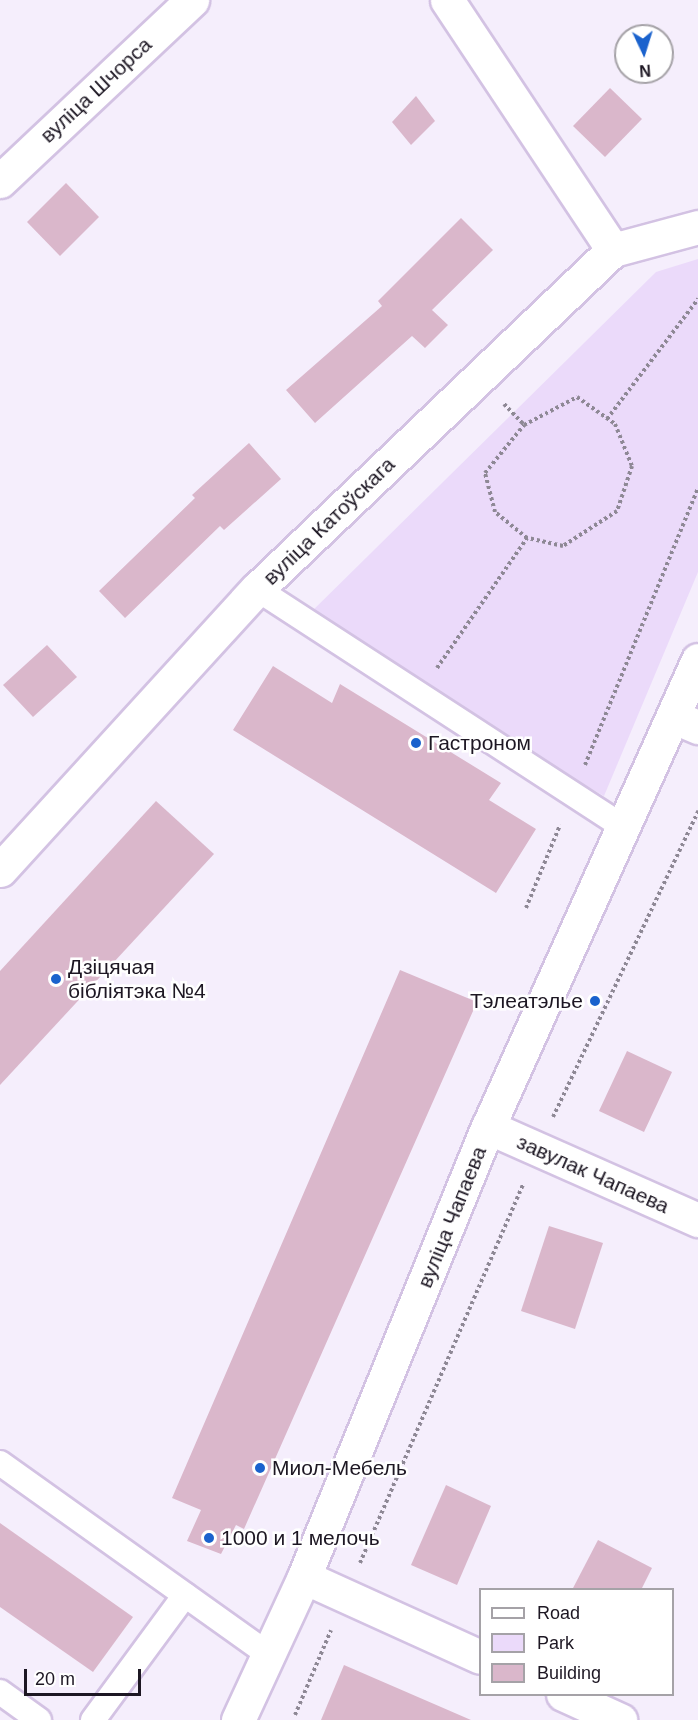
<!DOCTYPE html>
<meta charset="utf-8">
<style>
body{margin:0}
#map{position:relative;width:698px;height:1720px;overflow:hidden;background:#f5eefc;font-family:Helvetica,sans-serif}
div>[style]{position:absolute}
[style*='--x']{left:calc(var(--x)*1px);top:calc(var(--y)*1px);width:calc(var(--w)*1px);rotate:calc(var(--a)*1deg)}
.green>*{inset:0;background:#ebdafa}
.building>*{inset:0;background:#dab7cb}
.path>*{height:4px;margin-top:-2px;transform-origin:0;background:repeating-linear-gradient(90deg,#8e8895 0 3px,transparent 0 6px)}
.roads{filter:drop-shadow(2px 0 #d3c2e3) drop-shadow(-2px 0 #d3c2e3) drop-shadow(0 2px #d3c2e3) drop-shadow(0 -2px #d3c2e3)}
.service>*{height:24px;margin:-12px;padding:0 12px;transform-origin:12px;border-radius:12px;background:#fff}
.minor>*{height:33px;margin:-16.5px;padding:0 16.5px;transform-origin:16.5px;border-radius:16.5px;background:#fff}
.tertiary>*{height:33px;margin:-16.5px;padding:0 16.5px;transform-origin:16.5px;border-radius:16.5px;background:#fff}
.dots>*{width:16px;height:16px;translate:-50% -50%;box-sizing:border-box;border:3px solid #fff;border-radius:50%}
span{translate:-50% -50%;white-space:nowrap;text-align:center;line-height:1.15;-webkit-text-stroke:5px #fff;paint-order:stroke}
.street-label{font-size:21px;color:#1d1723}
.poi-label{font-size:21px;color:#1d1723}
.left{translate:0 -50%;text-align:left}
.right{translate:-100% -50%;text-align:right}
.legend{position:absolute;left:479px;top:1588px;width:195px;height:108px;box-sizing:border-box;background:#fff;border:2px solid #a5a2a7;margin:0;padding:8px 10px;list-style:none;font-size:18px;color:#1d1723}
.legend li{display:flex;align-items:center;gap:12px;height:30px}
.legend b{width:30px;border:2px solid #a5a2a7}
.north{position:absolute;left:614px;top:24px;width:60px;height:60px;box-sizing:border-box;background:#fff;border:2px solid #a5a2a7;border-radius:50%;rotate:176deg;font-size:16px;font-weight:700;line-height:24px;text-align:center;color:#1d1723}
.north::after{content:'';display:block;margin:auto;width:21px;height:27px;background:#1a62cd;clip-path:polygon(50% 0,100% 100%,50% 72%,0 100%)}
.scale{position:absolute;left:24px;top:1669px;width:117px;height:27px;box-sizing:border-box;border:3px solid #1d1723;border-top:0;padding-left:8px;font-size:18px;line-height:21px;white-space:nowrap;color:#1d1723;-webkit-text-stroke:4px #fff;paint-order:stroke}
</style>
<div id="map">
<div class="green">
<div style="clip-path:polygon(698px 259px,698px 572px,604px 796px,302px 621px,656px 272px)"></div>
</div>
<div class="building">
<div style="clip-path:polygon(610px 88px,642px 119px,605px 157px,573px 126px)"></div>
<div style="clip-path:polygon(416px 96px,435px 121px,411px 145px,392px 122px)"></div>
<div style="clip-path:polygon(66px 183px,99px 217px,60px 256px,27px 222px)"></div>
<div style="clip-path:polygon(461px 218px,493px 250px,432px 310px,448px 325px,425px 348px,412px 336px,315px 423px,286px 390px,382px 306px,378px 301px)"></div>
<div style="clip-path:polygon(249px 443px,281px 479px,224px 530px,220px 526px,125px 618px,99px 591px,195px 498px,192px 495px)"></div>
<div style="clip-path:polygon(47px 645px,77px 677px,33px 717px,3px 685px)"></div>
<div style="clip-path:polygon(273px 666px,332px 703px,340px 684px,501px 783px,489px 800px,536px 829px,496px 893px,233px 730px)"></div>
<div style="clip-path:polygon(156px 801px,214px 854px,0 1085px,0 971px)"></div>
<div style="clip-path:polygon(400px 970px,477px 1002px,244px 1529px,236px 1525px,221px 1554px,187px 1541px,201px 1510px,172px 1498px)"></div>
<div style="clip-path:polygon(627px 1051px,672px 1072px,644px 1132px,599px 1111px)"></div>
<div style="clip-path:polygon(549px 1226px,603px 1243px,575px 1329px,521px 1311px)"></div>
<div style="clip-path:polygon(446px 1485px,491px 1506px,457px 1585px,411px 1565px)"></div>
<div style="clip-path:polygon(0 1523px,133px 1617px,93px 1672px,0 1607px)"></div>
<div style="clip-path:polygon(598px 1540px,652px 1568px,641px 1590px,572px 1590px)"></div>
<div style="clip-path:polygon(344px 1665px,471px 1720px,321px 1720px)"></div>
</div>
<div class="path">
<div style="--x:577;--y:397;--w:47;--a:35.4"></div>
<div style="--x:615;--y:424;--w:45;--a:68"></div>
<div style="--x:632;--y:466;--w:47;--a:108.4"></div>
<div style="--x:617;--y:511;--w:64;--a:147.1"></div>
<div style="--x:563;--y:546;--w:37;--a:-167"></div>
<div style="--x:527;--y:538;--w:41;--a:-140.9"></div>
<div style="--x:495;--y:512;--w:40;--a:-104.4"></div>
<div style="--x:485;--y:473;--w:62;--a:-50.9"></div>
<div style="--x:524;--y:425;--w:60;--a:-27.8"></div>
<div style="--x:504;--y:404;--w:29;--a:46"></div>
<div style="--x:607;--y:419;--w:151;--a:-52.8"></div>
<div style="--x:437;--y:668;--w:158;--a:-55.3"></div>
<div style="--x:585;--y:765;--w:299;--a:-67.8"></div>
<div style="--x:526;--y:908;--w:90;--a:-67.7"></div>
<div style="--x:553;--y:1117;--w:339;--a:-64.6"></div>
<div style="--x:360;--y:1563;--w:413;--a:-66.7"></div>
<div style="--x:295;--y:1715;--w:92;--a:-67"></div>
</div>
<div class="roads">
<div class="service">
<div style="--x:257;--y:589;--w:434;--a:33"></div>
<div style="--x:0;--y:1463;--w:329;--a:35.5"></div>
<div style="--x:0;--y:1692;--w:48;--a:35.7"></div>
<div style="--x:93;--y:1720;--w:155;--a:-53.6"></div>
</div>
<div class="minor">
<div style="--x:447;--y:0;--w:300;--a:56.4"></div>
<div style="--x:0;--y:181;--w:264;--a:-43.3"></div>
<div style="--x:674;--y:717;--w:26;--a:23"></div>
<div style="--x:0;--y:870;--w:381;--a:-47.6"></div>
<div style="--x:257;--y:589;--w:492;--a:-43.6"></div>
<div style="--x:613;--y:250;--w:88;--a:-15.1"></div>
<div style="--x:488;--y:1127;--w:230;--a:23.9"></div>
<div style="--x:304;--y:1577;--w:193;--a:24.4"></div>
<div style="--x:563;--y:1694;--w:63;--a:24.5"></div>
</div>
<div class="tertiary">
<div style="--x:238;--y:1720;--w:157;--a:-65.2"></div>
<div style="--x:304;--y:1577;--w:486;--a:-67.8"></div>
<div style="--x:488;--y:1127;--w:512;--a:-65.79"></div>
</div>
</div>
<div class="dots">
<div style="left:416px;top:743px;background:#1a62cd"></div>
<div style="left:56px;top:979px;background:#1a62cd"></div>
<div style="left:595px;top:1001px;background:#1a62cd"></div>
<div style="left:260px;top:1468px;background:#1a62cd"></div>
<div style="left:209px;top:1538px;background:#1a62cd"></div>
</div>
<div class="street-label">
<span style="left:96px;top:90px;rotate:-43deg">вуліца Шчорса</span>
<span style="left:329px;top:521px;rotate:-44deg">вуліца Катоўскага</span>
<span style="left:593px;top:1174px;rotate:24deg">завулак Чапаева</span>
<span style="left:452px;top:1217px;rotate:-68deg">вуліца Чапаева</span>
</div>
<div class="poi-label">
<span class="left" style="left:428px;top:743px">Гастроном</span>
<span class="left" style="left:68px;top:979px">Дзіцячая<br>бібліятэка №4</span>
<span class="right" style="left:583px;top:1001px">Тэлеатэлье</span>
<span class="left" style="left:272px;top:1468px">Миол-Мебель</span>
<span class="left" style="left:221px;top:1538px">1000 и 1 мелочь</span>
</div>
<ul class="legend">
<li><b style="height:8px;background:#fff"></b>Road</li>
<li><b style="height:16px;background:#ebdafa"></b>Park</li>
<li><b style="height:16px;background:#dab7cb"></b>Building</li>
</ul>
<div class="north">N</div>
<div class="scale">20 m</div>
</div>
